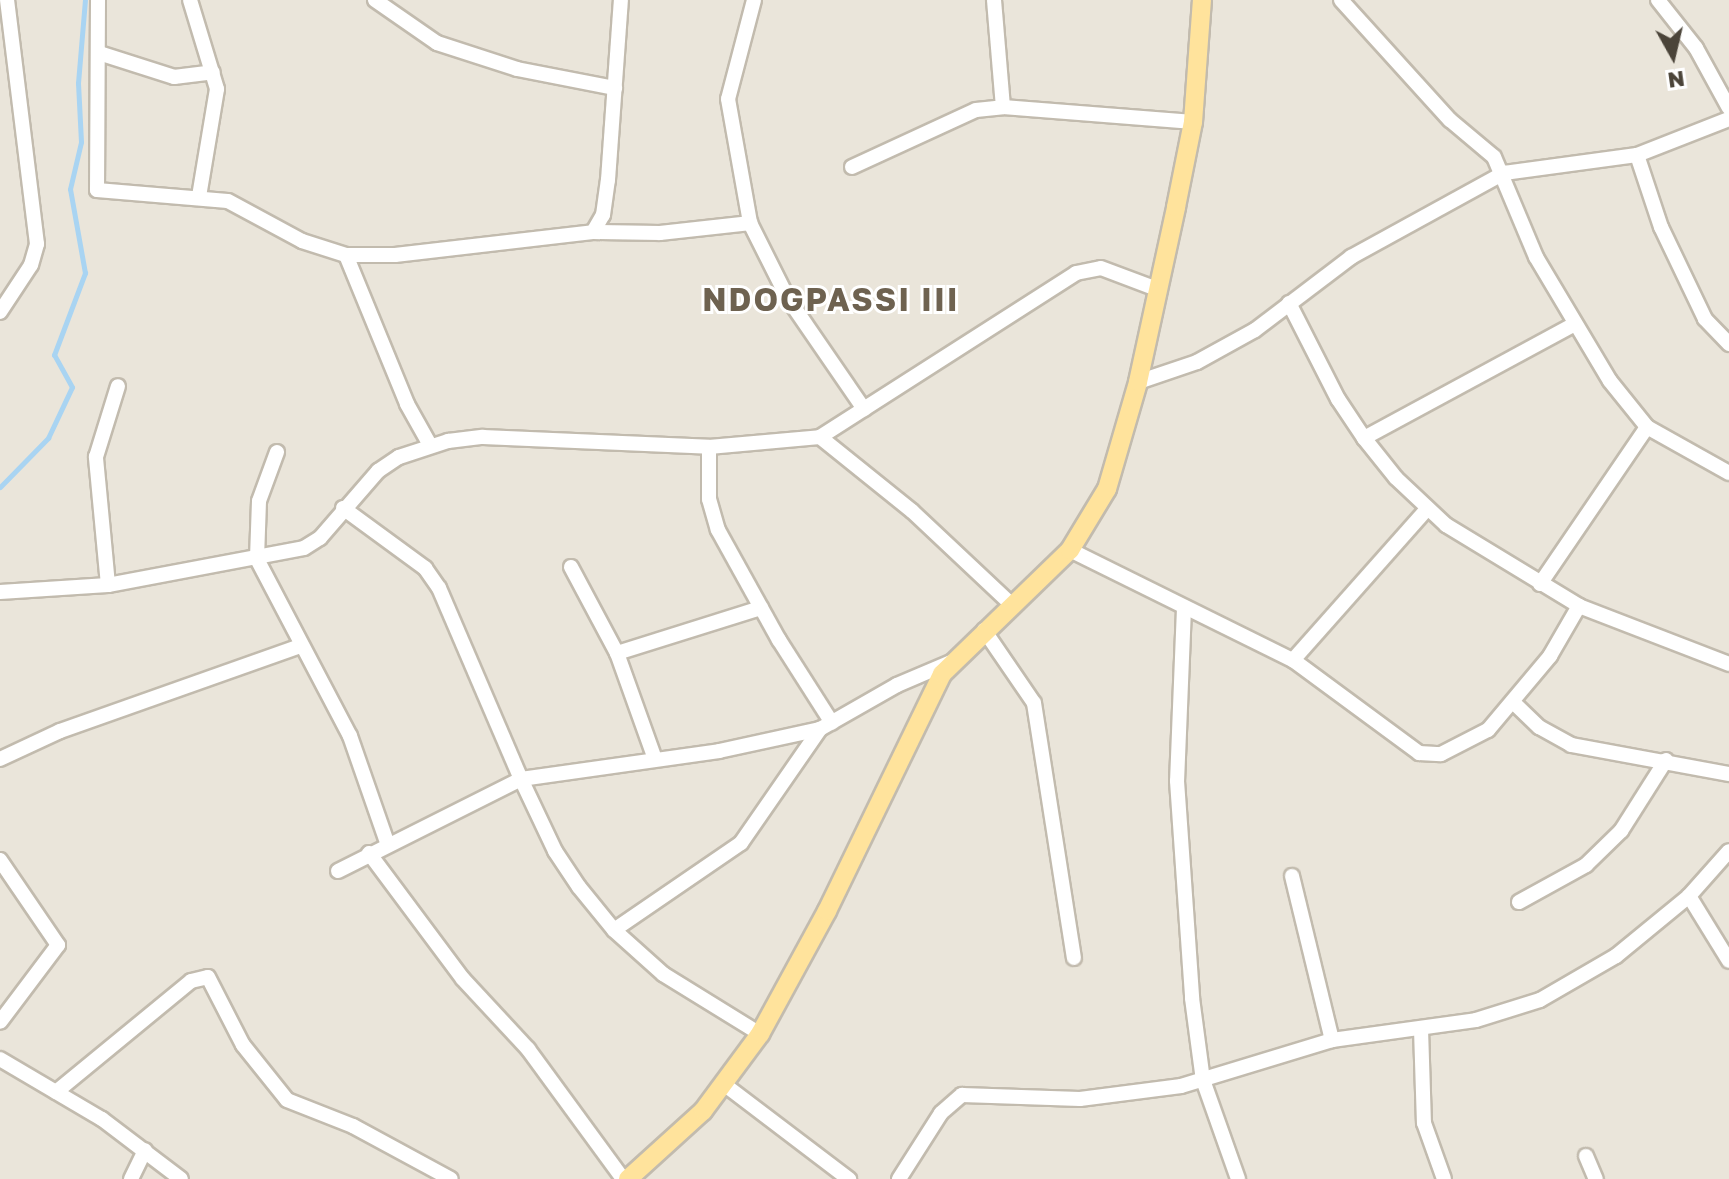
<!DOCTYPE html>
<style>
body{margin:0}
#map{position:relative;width:1729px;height:1179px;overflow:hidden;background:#f6f3ec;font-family:"Golos Text",sans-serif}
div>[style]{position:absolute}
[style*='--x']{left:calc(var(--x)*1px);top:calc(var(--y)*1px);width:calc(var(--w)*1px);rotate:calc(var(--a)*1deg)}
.residential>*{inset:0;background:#eae5da}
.stream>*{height:5px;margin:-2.5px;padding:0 2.5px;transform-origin:2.5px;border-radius:2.5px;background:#a9d4f2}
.roads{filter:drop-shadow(2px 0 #c2bbae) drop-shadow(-2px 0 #c2bbae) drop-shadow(0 2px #c2bbae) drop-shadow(0 -2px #c2bbae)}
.minor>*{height:14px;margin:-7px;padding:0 7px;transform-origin:7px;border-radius:7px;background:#fff}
.major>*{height:18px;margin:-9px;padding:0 9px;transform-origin:9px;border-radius:9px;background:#ffe39c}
span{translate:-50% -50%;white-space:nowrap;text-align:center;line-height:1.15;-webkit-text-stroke:6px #fff;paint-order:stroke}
.district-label{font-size:32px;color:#6e6250;font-weight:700;letter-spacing:2px}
.north{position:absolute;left:1633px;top:16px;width:80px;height:80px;-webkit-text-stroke:6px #fff;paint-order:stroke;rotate:172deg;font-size:22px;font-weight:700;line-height:32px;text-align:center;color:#4b4439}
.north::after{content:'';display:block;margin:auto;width:28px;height:36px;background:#4b4439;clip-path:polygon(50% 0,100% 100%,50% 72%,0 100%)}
</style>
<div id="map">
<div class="residential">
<div style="clip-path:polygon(0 0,1729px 0,1729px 1179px,0 1179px)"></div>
</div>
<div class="stream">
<div style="--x:0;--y:487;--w:69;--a:-45.6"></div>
<div style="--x:48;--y:438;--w:56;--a:-64.8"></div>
<div style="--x:72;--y:387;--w:37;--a:-119"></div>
<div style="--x:54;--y:355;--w:88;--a:-69.3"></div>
<div style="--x:85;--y:273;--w:85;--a:-100.1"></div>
<div style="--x:70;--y:189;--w:48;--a:-76.8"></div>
<div style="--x:81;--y:142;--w:59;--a:-92.9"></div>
<div style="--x:78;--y:83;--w:83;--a:-85.2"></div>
</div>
<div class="roads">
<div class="minor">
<div style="--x:98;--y:0;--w:190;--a:90.3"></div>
<div style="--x:97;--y:190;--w:131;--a:4.8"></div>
<div style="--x:228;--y:201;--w:84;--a:28.4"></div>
<div style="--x:302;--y:241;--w:46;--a:17.7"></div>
<div style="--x:346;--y:255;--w:49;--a:0"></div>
<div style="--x:395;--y:255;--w:199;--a:-6.6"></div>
<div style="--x:593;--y:232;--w:20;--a:-60"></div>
<div style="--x:603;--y:215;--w:35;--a:-82"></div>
<div style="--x:608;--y:180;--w:180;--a:-85.9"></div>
<div style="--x:190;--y:0;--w:93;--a:73.1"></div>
<div style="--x:217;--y:89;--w:109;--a:99.5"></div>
<div style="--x:375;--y:0;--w:75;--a:34.7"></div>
<div style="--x:437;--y:43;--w:84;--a:18"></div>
<div style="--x:517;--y:69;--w:100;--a:11"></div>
<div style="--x:754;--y:0;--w:102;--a:104.7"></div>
<div style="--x:728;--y:99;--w:126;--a:79.9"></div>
<div style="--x:750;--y:223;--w:83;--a:63.4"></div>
<div style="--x:787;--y:297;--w:136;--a:55.5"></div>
<div style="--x:994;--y:0;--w:107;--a:85.2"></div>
<div style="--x:1341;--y:0;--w:162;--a:47.8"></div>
<div style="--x:1450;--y:120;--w:57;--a:40.1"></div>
<div style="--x:1494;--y:157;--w:108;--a:67.2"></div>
<div style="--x:1536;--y:257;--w:144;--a:59.2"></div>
<div style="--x:1610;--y:381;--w:59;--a:51.2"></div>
<div style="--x:1647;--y:427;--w:94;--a:29.3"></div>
<div style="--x:1658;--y:0;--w:61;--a:51.6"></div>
<div style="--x:1696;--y:48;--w:68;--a:61.2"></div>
<div style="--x:99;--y:53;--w:79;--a:17.7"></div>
<div style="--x:174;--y:77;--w:39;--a:-7"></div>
<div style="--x:1637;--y:155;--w:76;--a:71.6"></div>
<div style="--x:1661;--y:227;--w:102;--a:64.4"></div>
<div style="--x:1705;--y:319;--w:35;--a:46"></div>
<div style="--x:852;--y:167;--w:136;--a:-24.7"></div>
<div style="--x:976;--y:110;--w:27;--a:-6"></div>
<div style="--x:1003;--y:107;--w:191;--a:4.5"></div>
<div style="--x:593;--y:232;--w:67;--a:0.9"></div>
<div style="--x:660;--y:233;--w:91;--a:-6.3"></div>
<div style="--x:346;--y:255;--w:161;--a:67.7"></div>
<div style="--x:407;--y:404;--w:47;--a:60.7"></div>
<div style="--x:1289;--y:303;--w:108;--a:63"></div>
<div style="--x:1338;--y:399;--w:47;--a:56.3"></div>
<div style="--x:1364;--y:438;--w:51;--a:51.3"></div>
<div style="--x:1396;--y:478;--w:69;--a:43.2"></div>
<div style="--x:1446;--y:525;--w:156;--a:31.3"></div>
<div style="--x:1579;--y:606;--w:161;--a:21.1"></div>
<div style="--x:0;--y:312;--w:56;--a:-56.6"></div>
<div style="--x:31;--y:265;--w:22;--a:-74"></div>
<div style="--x:37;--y:244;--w:246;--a:-97"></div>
<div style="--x:1138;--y:382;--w:62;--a:-18.7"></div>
<div style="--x:1197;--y:362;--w:66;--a:-28.9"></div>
<div style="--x:1255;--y:330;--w:121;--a:-37.2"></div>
<div style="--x:1351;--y:257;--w:175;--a:-28.8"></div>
<div style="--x:1504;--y:173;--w:134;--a:-7.7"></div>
<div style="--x:1637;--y:155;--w:99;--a:-21.4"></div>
<div style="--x:820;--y:437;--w:118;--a:38.8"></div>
<div style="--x:912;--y:511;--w:137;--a:43.2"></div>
<div style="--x:1364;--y:438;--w:240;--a:-28.4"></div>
<div style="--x:709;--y:447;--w:52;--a:90"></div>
<div style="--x:709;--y:499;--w:32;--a:74"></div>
<div style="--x:718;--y:530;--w:126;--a:61"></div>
<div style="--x:779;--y:640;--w:98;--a:57.4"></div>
<div style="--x:277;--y:452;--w:52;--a:110.2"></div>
<div style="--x:259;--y:501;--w:58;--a:92"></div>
<div style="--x:257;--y:559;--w:200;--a:62.3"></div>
<div style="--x:350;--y:736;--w:112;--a:70.8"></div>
<div style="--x:343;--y:508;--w:102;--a:36.2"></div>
<div style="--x:425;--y:568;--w:24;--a:55"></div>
<div style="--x:439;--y:588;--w:208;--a:66.8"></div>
<div style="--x:521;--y:779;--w:80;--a:64.7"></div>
<div style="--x:555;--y:851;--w:43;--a:56.3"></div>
<div style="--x:579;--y:887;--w:55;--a:50.9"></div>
<div style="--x:614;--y:930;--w:66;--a:41.9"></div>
<div style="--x:663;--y:974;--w:114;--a:31.7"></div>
<div style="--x:1070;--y:550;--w:249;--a:26.3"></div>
<div style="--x:1293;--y:660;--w:157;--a:36.4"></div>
<div style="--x:1419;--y:753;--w:22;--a:3"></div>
<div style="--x:1441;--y:754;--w:53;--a:-27.1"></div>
<div style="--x:1488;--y:730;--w:97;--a:-50"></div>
<div style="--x:1550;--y:656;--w:58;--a:-59.9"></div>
<div style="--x:571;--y:567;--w:98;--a:61.9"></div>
<div style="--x:617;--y:653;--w:113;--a:70.3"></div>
<div style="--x:1540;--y:584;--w:190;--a:-55.7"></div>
<div style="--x:108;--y:585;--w:129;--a:-95.4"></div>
<div style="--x:96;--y:457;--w:74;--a:-72.8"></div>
<div style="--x:0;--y:592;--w:108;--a:-3.7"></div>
<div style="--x:108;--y:585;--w:199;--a:-10.7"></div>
<div style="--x:304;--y:548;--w:19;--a:-32"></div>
<div style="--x:320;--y:538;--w:89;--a:-49.1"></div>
<div style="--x:378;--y:471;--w:25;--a:-34"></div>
<div style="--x:399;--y:457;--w:52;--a:-18.1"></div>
<div style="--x:448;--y:441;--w:35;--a:-7"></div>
<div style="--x:483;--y:437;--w:226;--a:2.5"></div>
<div style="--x:709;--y:447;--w:111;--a:-5.1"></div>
<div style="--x:820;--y:437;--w:304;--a:-32.6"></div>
<div style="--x:1076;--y:273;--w:25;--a:-11"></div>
<div style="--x:1101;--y:268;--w:60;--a:20.6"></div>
<div style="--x:1184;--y:608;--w:173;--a:92.3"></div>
<div style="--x:1177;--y:781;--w:218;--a:86"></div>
<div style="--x:1192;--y:998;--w:83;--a:82.4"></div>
<div style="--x:1203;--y:1080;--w:105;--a:70.5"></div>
<div style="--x:984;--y:630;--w:88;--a:55.6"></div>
<div style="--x:1034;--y:703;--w:258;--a:81.1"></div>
<div style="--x:617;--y:653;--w:151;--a:-17.4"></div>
<div style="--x:1293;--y:660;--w:202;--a:-48.4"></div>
<div style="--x:1514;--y:703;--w:35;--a:44"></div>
<div style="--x:1539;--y:727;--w:37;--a:29"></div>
<div style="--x:1571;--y:745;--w:161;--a:10.4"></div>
<div style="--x:0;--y:759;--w:66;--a:-25"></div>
<div style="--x:60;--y:731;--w:255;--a:-19.5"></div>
<div style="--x:369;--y:853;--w:157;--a:53.3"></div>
<div style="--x:463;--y:979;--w:96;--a:47.1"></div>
<div style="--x:528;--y:1049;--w:161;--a:53.8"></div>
<div style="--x:0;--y:860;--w:103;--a:55.7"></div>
<div style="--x:58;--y:945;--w:96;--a:127"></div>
<div style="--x:338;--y:871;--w:205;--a:-26.7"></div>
<div style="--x:521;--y:779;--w:200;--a:-8"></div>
<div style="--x:719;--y:751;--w:103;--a:-12.3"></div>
<div style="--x:1292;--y:876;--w:169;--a:76.3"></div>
<div style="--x:1689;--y:896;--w:76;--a:58.4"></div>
<div style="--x:1519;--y:902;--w:77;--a:-28.9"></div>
<div style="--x:1586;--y:865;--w:49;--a:-44.2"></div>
<div style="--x:1621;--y:831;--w:84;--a:-57.6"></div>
<div style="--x:614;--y:930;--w:154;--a:-34.4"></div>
<div style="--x:741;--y:843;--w:139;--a:-55.3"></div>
<div style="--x:820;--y:729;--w:89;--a:-29.7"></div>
<div style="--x:897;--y:685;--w:59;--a:-23.1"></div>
<div style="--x:1421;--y:1029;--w:94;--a:88.2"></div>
<div style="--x:1424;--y:1123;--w:59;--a:70.3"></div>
<div style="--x:0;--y:1059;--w:118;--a:30.5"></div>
<div style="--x:102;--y:1119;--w:99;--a:37.2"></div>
<div style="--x:725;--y:1085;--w:156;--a:37.2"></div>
<div style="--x:56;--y:1092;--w:175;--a:-39.4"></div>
<div style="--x:191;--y:981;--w:17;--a:-13"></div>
<div style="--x:208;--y:977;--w:76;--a:62.8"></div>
<div style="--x:243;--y:1045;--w:70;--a:51.3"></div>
<div style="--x:287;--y:1100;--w:71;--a:21.5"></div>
<div style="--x:353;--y:1126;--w:111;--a:28.4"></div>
<div style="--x:1586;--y:1156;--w:25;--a:67"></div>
<div style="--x:131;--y:1179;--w:32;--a:-64"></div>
<div style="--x:899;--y:1179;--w:78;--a:-57.5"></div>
<div style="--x:941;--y:1113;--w:28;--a:-41"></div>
<div style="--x:962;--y:1095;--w:118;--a:1.9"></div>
<div style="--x:1080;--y:1099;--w:102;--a:-7.3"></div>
<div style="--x:1181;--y:1086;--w:158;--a:-16.9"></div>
<div style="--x:1332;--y:1040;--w:145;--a:-7.9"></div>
<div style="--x:1476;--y:1020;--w:67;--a:-17.4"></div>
<div style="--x:1540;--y:1000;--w:88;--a:-30.1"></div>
<div style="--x:1616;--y:956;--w:94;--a:-39.4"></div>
<div style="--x:1689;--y:896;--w:60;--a:-48.4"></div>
</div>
<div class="major">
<div style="--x:628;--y:1179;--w:101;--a:-42.2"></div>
<div style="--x:703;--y:1111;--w:96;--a:-53.5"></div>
<div style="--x:760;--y:1034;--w:140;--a:-61.4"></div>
<div style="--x:827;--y:911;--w:263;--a:-64.1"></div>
<div style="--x:942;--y:674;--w:178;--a:-44.1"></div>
<div style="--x:1070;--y:550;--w:71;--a:-58.8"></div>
<div style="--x:1107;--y:489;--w:111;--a:-73.8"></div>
<div style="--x:1138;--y:382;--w:179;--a:-77.7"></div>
<div style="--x:1176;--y:207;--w:87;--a:-78.7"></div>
<div style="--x:1193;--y:122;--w:122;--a:-85.8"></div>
</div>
</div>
<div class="district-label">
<span style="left:831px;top:299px">NDOGPASSI III</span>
</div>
<div class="north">N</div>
</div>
